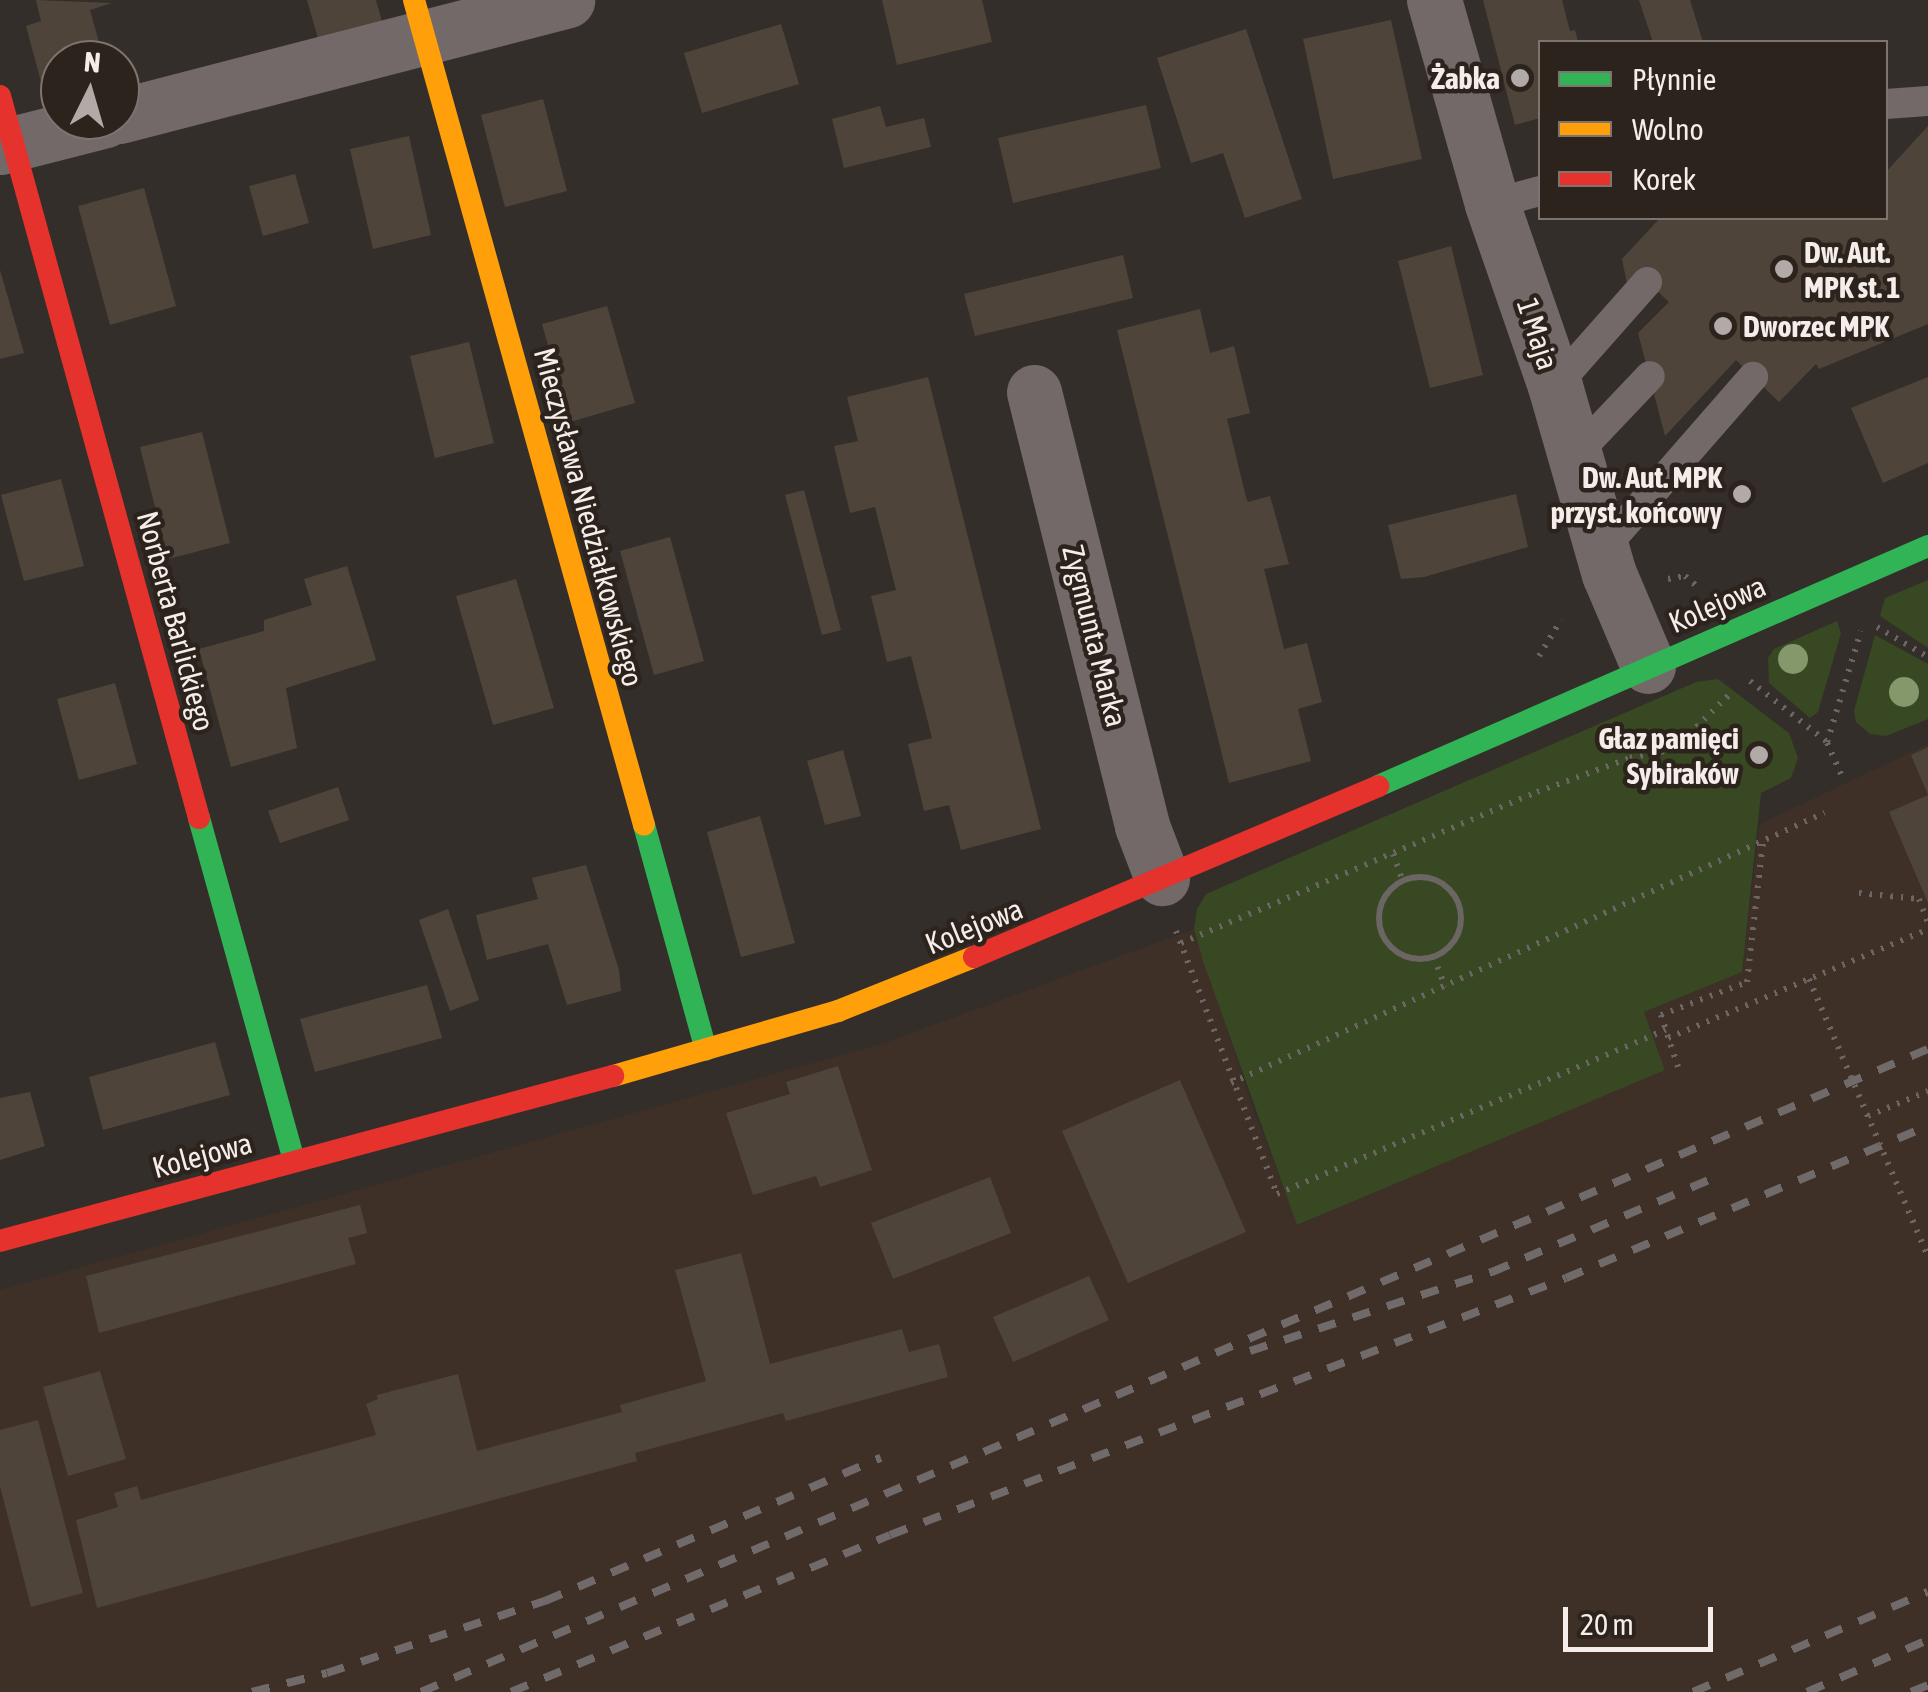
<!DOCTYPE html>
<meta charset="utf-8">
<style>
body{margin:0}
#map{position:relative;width:1928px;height:1692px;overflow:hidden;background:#342e2a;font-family:"Asap Condensed",sans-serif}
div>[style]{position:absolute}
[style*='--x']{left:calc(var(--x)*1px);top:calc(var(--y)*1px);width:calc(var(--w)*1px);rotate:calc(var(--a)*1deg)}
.built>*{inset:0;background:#3f3027}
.green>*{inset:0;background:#374822}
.building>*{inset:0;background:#4e443a}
.path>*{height:6px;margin-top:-3px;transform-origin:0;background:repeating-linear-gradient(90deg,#6b6563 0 2.5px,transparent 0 10.5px)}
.path>.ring{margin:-3px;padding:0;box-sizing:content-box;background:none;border:6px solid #6b6563;border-radius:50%}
.lane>*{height:30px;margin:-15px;padding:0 15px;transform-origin:15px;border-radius:15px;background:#726968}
.street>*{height:55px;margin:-27.5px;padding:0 27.5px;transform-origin:27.5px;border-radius:27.5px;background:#726968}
.fast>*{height:22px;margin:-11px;padding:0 11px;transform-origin:11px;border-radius:11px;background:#30b455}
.slow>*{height:22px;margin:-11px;padding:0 11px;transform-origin:11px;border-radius:11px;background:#ff9f0a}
.jam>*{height:22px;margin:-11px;padding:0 11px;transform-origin:11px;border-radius:11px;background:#e5322d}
.rail>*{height:8px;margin-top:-4px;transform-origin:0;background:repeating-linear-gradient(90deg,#716a6a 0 18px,transparent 0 36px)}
.path-bridge>*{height:6px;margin-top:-3px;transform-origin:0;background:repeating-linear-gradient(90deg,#6b6563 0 2.5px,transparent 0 10.5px)}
.trees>*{width:30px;height:30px;margin:-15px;border-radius:50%;background:#84986b}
.dots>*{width:28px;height:28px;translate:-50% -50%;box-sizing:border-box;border:5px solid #2d231d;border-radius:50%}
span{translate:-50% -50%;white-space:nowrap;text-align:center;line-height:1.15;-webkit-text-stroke:9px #2d231d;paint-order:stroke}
.poi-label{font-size:30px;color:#f4ede9;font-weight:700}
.right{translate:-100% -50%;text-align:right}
.left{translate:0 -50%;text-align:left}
.street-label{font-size:30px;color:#f4ede9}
.legend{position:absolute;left:1538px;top:40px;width:350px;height:180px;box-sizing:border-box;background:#2d231d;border:2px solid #7d746f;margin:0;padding:12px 18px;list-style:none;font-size:30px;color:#f4ede9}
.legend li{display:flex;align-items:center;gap:20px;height:50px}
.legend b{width:50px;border:2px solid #7d746f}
.north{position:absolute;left:40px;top:40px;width:100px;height:100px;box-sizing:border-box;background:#2d231d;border:2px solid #7d746f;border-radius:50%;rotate:5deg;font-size:28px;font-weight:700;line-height:40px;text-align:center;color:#f4ede9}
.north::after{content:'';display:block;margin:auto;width:35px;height:45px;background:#b1aaa6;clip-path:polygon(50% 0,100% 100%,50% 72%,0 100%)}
.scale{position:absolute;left:1563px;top:1607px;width:150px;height:45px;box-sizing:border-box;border:5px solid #f4ede9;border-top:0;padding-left:12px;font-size:30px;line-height:35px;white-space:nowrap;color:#f4ede9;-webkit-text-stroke:8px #2d231d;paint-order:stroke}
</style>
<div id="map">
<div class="built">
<div style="clip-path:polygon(1928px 744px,1928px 1692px,0 1692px,0 1290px,885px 1043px,1194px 929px,1255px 1115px,1298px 1225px,1665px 1069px,1644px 1012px,1742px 972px,1760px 824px)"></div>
</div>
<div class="green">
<div style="clip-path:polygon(1928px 580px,1928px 648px,1880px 616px,1885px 598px)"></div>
<div style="clip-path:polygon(1837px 621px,1841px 633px,1818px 712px,1810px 718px,1769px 683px,1768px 658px,1774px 649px)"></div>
<div style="clip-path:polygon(1875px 635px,1928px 664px,1928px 719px,1886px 736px,1870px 734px,1856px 722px,1854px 711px)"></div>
<div style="clip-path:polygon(1718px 679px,1789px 733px,1798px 758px,1791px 778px,1761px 793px,1742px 972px,1644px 1012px,1665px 1070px,1297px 1225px,1203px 961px,1194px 929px,1197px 909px,1206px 894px,1696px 682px)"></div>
</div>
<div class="building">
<div style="clip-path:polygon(36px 0,112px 3px,90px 10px,104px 60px,60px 60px,60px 113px,50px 115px,26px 26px,41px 21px)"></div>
<div style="clip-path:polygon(307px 0,376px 0,383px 25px,319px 42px)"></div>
<div style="clip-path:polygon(882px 0,982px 0,992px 42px,897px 65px)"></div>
<div style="clip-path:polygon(1483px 0,1562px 0,1570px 31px,1575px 30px,1578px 42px,1540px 42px,1540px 118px,1515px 125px)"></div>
<div style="clip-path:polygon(1639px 0,1690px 0,1703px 42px,1653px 42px)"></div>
<div style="clip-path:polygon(1391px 20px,1422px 159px,1333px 179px,1303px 39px)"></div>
<div style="clip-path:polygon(781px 24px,799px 84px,702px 113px,684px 53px)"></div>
<div style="clip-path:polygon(1246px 29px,1302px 199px,1245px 218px,1223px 153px,1191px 163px,1157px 58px)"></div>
<div style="clip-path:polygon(543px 99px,567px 191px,505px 207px,481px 115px)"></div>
<div style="clip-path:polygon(1146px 105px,1161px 168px,1013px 203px,998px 138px)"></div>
<div style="clip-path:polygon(880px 106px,886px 127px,924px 118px,931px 147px,844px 168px,832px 119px)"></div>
<div style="clip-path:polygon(1928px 126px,1928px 324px,1819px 369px,1816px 364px,1779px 402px,1736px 360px,1665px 436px,1638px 333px,1669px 302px,1638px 273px,1627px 284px,1622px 259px,1660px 218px,1886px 218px,1886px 172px)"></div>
<div style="clip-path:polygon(409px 136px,431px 235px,373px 249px,350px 149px)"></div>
<div style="clip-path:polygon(295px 174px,309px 223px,263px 236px,249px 186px)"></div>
<div style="clip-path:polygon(144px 188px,176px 306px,110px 325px,78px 206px)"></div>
<div style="clip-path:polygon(1451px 246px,1483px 375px,1430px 388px,1398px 261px)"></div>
<div style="clip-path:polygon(1123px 255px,1133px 298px,975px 336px,964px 294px)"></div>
<div style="clip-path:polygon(0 270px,24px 353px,0 359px)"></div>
<div style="clip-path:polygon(607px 306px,635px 403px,570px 422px,542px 324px)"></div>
<div style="clip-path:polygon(1200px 309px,1210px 353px,1234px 346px,1250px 413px,1227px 419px,1246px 497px,1248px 502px,1270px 496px,1289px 564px,1264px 569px,1284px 649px,1307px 643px,1322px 702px,1298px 709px,1311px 761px,1229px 783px,1117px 330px)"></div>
<div style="clip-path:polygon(469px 342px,494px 443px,435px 458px,410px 356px)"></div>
<div style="clip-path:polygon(928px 377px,1041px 829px,961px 850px,949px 805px,924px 811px,908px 744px,932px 738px,911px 656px,887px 662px,871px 596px,896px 590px,875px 507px,850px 513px,834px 446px,858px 441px,847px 397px)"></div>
<div style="clip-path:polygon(1928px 377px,1928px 463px,1883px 483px,1851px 408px)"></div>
<div style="clip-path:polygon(202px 432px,230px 543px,168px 559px,140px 447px)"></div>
<div style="clip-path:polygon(61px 479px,84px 566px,24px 581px,1px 495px)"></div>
<div style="clip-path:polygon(804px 490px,841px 630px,822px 635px,785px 495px)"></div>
<div style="clip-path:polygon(1516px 494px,1528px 547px,1424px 577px,1401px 579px,1388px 525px)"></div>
<div style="clip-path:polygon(670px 537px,704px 661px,654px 675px,620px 551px)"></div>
<div style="clip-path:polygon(347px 566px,376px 660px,286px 688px,297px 748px,231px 767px,199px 649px,264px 631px,264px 620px,312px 605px,304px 579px)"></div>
<div style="clip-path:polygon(516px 579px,554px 708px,493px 725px,456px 596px)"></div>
<div style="clip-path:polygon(115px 683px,137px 764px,79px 780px,57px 699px)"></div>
<div style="clip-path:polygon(1928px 747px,1928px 903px,1889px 812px,1928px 795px,1911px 755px)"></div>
<div style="clip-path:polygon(843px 750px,861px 816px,825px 825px,807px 761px)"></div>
<div style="clip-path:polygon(338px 787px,349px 820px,280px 843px,268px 811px)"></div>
<div style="clip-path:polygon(760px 816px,795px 943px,741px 957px,707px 832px)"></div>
<div style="clip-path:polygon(586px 865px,619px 970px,621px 991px,567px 1005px,548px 944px,487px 960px,476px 915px,538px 899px,532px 878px)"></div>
<div style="clip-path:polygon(448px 909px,479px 1000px,450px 1011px,419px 920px)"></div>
<div style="clip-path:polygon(427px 985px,442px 1038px,315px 1072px,300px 1019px)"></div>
<div style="clip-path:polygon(215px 1042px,230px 1095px,103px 1130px,89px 1077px)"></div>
<div style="clip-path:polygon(838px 1066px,872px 1170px,820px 1187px,816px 1176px,753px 1195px,726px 1113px,790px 1094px,786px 1082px)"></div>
<div style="clip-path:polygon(1180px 1080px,1246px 1232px,1128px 1283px,1062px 1131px)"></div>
<div style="clip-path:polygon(30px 1092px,45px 1146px,0 1160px,0 1098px)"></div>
<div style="clip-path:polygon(990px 1177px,1011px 1233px,893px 1279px,871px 1223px)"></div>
<div style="clip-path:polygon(360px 1205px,367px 1233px,348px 1238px,356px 1264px,99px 1333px,86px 1276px)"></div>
<div style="clip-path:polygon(741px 1253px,770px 1364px,902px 1329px,909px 1352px,939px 1344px,948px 1377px,786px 1421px,783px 1413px,635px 1453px,637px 1461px,97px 1608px,76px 1520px,118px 1507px,114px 1493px,137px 1486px,141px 1500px,376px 1435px,366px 1404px,378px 1399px,377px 1395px,458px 1374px,477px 1451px,622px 1412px,620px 1405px,706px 1381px,675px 1270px)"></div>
<div style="clip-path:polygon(1089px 1276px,1109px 1320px,1013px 1362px,993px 1317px)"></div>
<div style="clip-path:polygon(100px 1371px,126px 1459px,68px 1476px,43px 1387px)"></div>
<div style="clip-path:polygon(38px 1420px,83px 1593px,31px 1607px,0 1486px,0 1430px)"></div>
</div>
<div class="path">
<div style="--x:1668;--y:579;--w:17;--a:-10"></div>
<div style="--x:1685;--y:576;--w:20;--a:41"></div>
<div style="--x:1877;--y:627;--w:59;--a:30.5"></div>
<div style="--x:1539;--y:656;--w:42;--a:-58.6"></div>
<div style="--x:1750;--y:681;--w:98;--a:38.4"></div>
<div style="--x:1841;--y:774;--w:35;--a:-114"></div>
<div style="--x:1827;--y:742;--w:116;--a:-73"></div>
<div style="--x:1393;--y:854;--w:29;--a:70"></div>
<div class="ring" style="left:1379px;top:877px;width:76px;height:76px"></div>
<div style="--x:1859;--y:893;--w:60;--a:5.7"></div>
<div style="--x:1919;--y:899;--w:25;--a:69"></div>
<div style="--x:1176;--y:931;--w:282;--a:69"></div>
<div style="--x:1277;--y:1194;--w:422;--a:-22.9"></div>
<div style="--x:1181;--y:943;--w:387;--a:-23"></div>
<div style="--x:1537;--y:792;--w:99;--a:-20.1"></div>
<div style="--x:1630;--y:758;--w:45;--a:-11.6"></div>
<div style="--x:1674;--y:749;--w:83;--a:-44.5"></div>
<div style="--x:1434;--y:957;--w:32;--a:70"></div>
<div style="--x:1668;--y:1038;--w:282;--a:-22.7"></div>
<div style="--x:1678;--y:1067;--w:55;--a:-108.1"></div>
<div style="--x:1661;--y:1015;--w:92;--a:-21"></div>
<div style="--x:1747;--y:982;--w:141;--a:-83.5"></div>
<div style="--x:1231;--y:1083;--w:652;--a:-24.48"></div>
<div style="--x:1868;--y:1116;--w:65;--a:-22.6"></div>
</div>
<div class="lane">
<div style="--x:1886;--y:104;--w:42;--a:-4.1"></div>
<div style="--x:1492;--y:204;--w:50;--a:-15.2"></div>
<div style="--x:1555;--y:386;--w:139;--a:-48.5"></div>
<div style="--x:1574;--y:456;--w:110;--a:-46.5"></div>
<div style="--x:1602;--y:550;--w:230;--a:-48.9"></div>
</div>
<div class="street">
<div style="--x:1434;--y:0;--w:212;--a:74.1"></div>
<div style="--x:1492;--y:204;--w:193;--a:70.9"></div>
<div style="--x:1555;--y:386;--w:196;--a:74"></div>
<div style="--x:1609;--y:574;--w:100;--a:67"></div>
<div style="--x:120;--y:116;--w:462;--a:-14.5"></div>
<div style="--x:0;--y:147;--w:109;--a:-14.3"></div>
<div style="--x:1034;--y:392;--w:447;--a:76"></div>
<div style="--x:1142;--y:826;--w:56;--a:69"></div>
</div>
<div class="fast">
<div style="--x:1378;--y:786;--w:600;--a:-23.57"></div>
<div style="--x:199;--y:818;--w:356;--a:74.5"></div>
<div style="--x:644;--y:825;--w:233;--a:74.6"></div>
</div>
<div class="slow">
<div style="--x:414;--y:0;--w:856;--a:74.42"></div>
<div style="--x:613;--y:1076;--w:234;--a:-16.1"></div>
<div style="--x:838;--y:1011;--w:146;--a:-21.7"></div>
</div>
<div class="jam">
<div style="--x:0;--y:96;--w:749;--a:74.59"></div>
<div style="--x:974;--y:957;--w:439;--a:-22.9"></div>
<div style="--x:0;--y:1241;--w:635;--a:-15.07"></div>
</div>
<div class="rail">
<div style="--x:1250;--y:1351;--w:255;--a:-18.1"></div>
<div style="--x:1492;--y:1272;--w:240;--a:-23"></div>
<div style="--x:252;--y:1692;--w:77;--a:-14.2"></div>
<div style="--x:327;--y:1673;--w:230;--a:-18.3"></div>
<div style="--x:545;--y:1601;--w:365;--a:-23.1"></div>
<div style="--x:421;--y:1692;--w:1638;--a:-23.11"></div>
<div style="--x:511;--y:1692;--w:410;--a:-22.5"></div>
<div style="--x:890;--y:1535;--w:723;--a:-20.82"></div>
<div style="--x:1566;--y:1278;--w:393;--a:-22.8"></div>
<div style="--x:1693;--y:1692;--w:255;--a:-23.1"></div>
<div style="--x:1807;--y:1692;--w:132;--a:-23.3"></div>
<div style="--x:1911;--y:1692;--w:18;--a:-22"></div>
</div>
<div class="path-bridge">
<div style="--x:1809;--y:979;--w:302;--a:66.8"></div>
</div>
<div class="trees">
<div style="left:1793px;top:659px"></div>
<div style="left:1904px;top:692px"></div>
</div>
<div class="dots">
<div style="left:1520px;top:78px;background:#b1aaa6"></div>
<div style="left:1784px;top:269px;background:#b1aaa6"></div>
<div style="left:1723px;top:326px;background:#b1aaa6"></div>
<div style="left:1742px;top:494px;background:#b1aaa6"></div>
<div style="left:1759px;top:755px;background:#b1aaa6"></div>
</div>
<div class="poi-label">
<span class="right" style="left:1500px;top:78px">Żabka</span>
<span class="left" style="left:1804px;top:269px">Dw. Aut.<br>MPK st. 1</span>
<span class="left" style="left:1743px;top:326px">Dworzec MPK</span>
<span class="right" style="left:1722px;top:494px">Dw. Aut. MPK<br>przyst. końcowy</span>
<span class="right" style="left:1739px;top:755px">Głaz pamięci<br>Sybiraków</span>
</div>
<div class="street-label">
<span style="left:1538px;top:334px;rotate:72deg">1 Maja</span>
<span style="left:589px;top:517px;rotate:75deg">Mieczysława Niedziałkowskiego</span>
<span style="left:1717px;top:604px;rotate:-23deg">Kolejowa</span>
<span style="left:176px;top:621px;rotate:75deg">Norberta Barlickiego</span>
<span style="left:1095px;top:636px;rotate:76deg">Zygmunta Marka</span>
<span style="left:974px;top:926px;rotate:-22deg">Kolejowa</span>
<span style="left:202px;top:1155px;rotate:-15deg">Kolejowa</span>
</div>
<ul class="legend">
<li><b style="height:12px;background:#30b455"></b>Płynnie</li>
<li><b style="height:12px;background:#ff9f0a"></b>Wolno</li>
<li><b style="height:12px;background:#e5322d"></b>Korek</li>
</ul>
<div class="north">N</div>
<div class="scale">20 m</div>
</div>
